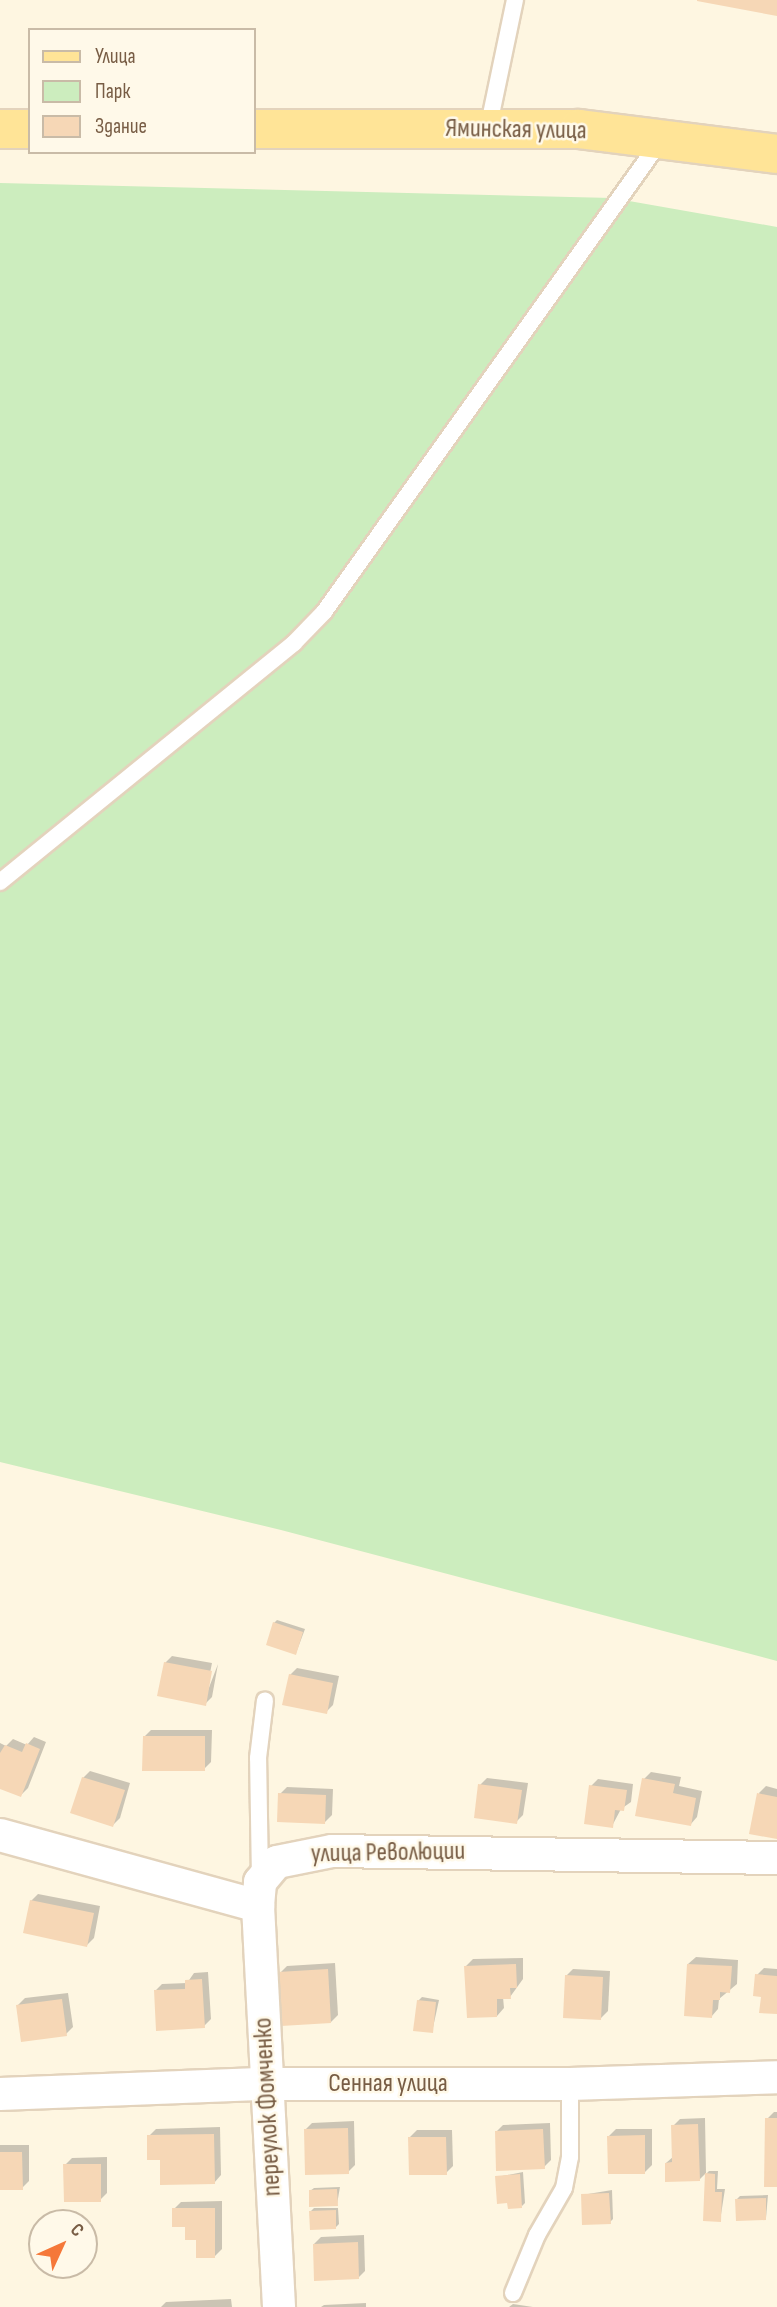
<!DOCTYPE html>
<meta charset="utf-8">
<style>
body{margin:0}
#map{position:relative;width:777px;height:2307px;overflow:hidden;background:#fef6e1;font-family:"Sofia Sans Condensed",sans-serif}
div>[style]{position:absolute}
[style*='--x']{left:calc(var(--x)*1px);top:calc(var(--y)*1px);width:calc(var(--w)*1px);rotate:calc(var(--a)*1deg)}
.green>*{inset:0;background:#ccedbe}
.shadow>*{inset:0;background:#0003}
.building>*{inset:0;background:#f6d7b6}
.roads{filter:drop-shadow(2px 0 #e3d3bc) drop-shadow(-2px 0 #e3d3bc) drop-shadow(0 2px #e3d3bc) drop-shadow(0 -2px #e3d3bc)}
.lane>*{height:16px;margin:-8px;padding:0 8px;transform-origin:8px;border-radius:8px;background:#fff}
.street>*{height:32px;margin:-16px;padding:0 16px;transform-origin:16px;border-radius:16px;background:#fff}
.primary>*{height:38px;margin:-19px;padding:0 19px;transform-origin:19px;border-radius:19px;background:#ffe497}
span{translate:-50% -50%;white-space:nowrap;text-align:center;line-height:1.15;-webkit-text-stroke:5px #fff9e9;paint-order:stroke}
.street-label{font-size:26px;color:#785d45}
.legend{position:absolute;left:28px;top:28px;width:228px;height:126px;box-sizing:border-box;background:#fff9e9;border:2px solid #c9bba7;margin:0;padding:9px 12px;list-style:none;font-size:21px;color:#785d45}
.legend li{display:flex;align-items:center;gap:14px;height:35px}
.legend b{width:35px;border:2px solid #c9bba7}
.north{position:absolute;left:28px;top:2209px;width:70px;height:70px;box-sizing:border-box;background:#fff9e9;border:2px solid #c9bba7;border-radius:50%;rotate:45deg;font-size:19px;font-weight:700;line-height:28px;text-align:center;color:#785d45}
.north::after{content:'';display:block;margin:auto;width:24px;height:32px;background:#f57839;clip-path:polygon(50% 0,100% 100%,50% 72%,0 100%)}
</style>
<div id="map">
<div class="green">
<div style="clip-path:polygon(0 183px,612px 198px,777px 227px,777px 1661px,281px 1530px,0 1462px)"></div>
</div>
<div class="shadow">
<div style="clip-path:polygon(277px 1620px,305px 1629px,296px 1653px,274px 1623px)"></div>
<div style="clip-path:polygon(172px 1656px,212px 1663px,205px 1698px,218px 1664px,212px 1697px,205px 1704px,165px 1663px)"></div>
<div style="clip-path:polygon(297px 1668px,339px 1676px,333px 1705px,326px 1712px,290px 1675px)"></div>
<div style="clip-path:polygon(151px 1730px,212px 1730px,211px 1762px,204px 1769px,144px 1737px)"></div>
<div style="clip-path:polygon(34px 1737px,46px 1742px,28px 1788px,21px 1795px,0 1787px,0 1743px,6px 1746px,13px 1739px,27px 1745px)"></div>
<div style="clip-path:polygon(90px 1771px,130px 1783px,120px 1818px,113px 1825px,83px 1778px)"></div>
<div style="clip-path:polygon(651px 1772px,681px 1777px,679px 1786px,702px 1791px,697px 1817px,690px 1825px,644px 1779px)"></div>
<div style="clip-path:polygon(487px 1778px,528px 1783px,523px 1815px,516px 1822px,480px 1785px)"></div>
<div style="clip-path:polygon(598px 1779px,633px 1784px,631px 1802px,621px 1809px,612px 1826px,591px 1786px)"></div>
<div style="clip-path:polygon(766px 1786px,777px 1789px,777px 1837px,759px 1793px)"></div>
<div style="clip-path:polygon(287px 1787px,333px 1789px,332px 1815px,325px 1822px,280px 1794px)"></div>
<div style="clip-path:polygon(38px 1894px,100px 1906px,94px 1938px,87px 1945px,31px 1901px)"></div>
<div style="clip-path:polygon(696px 1957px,738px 1960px,737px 1984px,719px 1999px,718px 2009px,711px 2017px,688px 1964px)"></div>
<div style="clip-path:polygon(523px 1958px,523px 1979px,510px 1997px,503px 1997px,504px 2008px,497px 2016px,466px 1966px,473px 1959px)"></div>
<div style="clip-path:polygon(335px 1963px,338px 2015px,331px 2022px,280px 1973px,287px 1966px)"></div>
<div style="clip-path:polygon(764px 1968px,777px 1969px,777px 2012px,762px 1995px,757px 1975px)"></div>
<div style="clip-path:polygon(573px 1969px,610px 1971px,608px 2011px,601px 2018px,566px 1976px)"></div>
<div style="clip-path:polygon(208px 1972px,211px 2019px,204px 2026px,155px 1991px,162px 1984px,187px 1983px,194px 1973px)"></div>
<div style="clip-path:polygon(68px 1993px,73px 2027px,66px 2034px,18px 2005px,25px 1998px)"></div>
<div style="clip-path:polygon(422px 1997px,439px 2000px,432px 2032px,418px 2001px)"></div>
<div style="clip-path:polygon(774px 2112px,777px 2112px,777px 2185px,767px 2119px)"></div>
<div style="clip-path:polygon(705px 2118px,706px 2173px,699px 2180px,666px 2163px,674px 2156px,673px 2126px,680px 2119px)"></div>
<div style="clip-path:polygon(354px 2121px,355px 2165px,348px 2172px,305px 2130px,312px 2123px)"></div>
<div style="clip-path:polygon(550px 2123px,551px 2160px,544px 2167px,496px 2132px,503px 2125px)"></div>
<div style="clip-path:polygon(220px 2127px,221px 2175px,214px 2183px,162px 2158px,149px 2136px,156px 2129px)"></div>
<div style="clip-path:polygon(616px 2129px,652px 2129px,652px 2165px,645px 2172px,609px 2136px)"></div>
<div style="clip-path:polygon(417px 2130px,452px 2130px,453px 2166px,446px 2173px,410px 2137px)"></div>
<div style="clip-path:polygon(0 2145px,29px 2145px,29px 2181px,22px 2188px,0 2188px)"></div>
<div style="clip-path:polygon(107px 2157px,107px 2193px,100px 2200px,65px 2165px,72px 2158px)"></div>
<div style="clip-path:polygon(709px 2171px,718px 2171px,717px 2189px,725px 2189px,720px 2221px,706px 2174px)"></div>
<div style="clip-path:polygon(523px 2172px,525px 2203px,522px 2206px,497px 2177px)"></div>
<div style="clip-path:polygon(340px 2187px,337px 2204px,310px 2191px,314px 2188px)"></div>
<div style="clip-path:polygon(612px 2190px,613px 2219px,610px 2222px,582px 2195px)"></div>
<div style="clip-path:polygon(768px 2195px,766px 2218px,737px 2199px,740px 2196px)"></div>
<div style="clip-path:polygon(222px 2201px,222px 2249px,215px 2256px,174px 2209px,181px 2202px)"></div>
<div style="clip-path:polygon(314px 2208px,338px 2208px,339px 2224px,336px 2227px,311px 2211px)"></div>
<div style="clip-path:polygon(364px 2235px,365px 2271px,358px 2278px,314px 2244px,321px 2237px)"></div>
<div style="clip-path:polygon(231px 2299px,232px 2307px,161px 2307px,166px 2302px)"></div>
<div style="clip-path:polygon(366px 2303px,366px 2307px,321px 2307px,324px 2305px)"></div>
<div style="clip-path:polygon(513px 2304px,533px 2307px,509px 2307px)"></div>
</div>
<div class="building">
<div style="clip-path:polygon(697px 0,777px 0,777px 16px,697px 1px)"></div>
<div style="clip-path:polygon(273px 1622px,303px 1632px,296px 1655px,266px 1645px)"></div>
<div style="clip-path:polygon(164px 1662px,212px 1671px,206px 1706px,157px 1696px)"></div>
<div style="clip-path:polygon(289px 1674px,333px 1683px,327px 1714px,282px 1705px)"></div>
<div style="clip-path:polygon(143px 1736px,205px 1736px,205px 1771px,142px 1771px)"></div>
<div style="clip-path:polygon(26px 1743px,40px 1749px,21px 1797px,0 1789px,0 1753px,5px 1745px,22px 1752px)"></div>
<div style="clip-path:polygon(82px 1777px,125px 1790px,113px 1827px,70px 1813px)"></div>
<div style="clip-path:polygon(642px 1778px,675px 1784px,673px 1793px,696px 1798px,691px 1826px,635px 1816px)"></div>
<div style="clip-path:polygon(478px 1784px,522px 1790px,517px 1824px,474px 1818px)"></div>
<div style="clip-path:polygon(589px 1785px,627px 1790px,624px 1811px,615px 1810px,613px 1828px,584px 1824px)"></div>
<div style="clip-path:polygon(278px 1793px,326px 1795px,325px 1824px,277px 1822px)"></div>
<div style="clip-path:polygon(757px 1793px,777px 1797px,777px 1839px,749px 1834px)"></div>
<div style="clip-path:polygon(30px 1900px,94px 1913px,87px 1947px,23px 1933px)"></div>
<div style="clip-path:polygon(516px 1964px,517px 1988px,510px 1988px,511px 1999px,497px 1999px,497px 2017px,467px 2018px,464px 1966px)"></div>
<div style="clip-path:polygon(687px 1964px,732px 1966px,730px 1993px,720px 1992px,720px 2000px,713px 2000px,712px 2018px,684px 2016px)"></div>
<div style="clip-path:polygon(328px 1969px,331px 2023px,281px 2026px,278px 1972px)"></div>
<div style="clip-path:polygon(755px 1974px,777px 1976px,777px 2014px,759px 2013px,761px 1997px,753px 1996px)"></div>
<div style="clip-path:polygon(565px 1975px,603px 1977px,601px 2020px,563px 2018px)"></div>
<div style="clip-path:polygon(202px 1979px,205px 2028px,156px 2031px,154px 1990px,185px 1989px,185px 1980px)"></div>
<div style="clip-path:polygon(62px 1999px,67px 2036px,21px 2042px,16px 2005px)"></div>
<div style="clip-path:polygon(417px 2000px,436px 2002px,433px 2033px,413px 2031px)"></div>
<div style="clip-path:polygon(765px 2118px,777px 2118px,777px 2187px,764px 2187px)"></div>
<div style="clip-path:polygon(698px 2124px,700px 2181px,665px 2182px,665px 2163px,672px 2162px,671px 2125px)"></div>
<div style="clip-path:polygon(348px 2128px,349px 2174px,305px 2175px,304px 2129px)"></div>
<div style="clip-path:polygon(543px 2129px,545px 2169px,496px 2171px,495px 2131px)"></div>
<div style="clip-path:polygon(214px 2134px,215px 2184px,160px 2185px,160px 2160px,147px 2160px,147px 2135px)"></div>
<div style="clip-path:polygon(645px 2135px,645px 2174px,608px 2174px,607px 2136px)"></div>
<div style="clip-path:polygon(408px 2137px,446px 2137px,447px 2175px,409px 2175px)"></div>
<div style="clip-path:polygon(0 2152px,22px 2152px,23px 2190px,0 2190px)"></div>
<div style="clip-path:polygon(63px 2164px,101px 2164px,101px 2202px,64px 2202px)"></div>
<div style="clip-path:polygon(705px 2173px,715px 2174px,715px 2192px,722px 2192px,721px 2222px,703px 2221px)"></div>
<div style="clip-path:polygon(520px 2174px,522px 2208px,508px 2209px,507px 2203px,497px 2204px,495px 2176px)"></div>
<div style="clip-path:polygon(337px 2189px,338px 2206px,309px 2207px,309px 2190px)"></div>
<div style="clip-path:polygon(609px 2193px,611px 2224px,582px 2225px,581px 2194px)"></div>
<div style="clip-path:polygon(766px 2198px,766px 2220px,736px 2221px,735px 2199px)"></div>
<div style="clip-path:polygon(172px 2208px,215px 2208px,215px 2258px,196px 2258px,196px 2240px,185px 2240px,185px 2227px,172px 2227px)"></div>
<div style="clip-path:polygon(336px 2210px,336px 2229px,310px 2230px,309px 2211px)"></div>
<div style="clip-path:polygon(358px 2242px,359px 2279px,314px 2281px,313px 2244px)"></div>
</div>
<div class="roads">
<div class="lane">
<div style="--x:488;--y:129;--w:132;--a:-78.2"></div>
<div style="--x:0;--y:882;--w:379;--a:-39.1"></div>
<div style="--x:294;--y:643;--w:43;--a:-45.9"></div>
<div style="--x:324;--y:612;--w:580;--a:-54.47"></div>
<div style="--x:260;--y:1880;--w:122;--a:-90.9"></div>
<div style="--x:258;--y:1758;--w:58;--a:-83.1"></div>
<div style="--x:513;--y:2293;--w:63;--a:-67.5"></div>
<div style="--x:537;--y:2235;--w:54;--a:-60.1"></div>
<div style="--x:564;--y:2188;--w:32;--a:-79"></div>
<div style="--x:570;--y:2157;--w:73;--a:-90"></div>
</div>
<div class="street">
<div style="--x:0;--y:1835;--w:268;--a:15.4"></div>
<div style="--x:258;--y:1906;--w:24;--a:-85"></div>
<div style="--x:260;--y:1882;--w:26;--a:-50"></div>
<div style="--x:277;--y:1862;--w:56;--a:-11.3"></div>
<div style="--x:332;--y:1851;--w:445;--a:0.9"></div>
<div style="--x:258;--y:1906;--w:402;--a:87"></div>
<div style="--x:0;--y:2094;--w:266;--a:-2.2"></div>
<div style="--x:266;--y:2084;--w:304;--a:0"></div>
<div style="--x:570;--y:2084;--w:207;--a:-1.9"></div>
</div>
<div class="primary">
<div style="--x:0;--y:129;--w:30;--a:0"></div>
<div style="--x:254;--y:129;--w:325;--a:0"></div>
<div style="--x:579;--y:129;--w:200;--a:7.2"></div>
</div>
</div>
<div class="street-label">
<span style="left:516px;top:130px;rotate:1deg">Яминская улица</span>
<span style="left:388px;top:1853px;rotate:-1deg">улица Революции</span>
<span style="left:388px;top:2084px">Сенная улица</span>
<span style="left:268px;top:2107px;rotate:-93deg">переулок Фомченко</span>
</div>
<ul class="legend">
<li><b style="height:9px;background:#ffe497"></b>Улица</li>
<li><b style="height:19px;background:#ccedbe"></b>Парк</li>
<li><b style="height:19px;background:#f6d7b6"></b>Здание</li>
</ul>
<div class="north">С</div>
</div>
